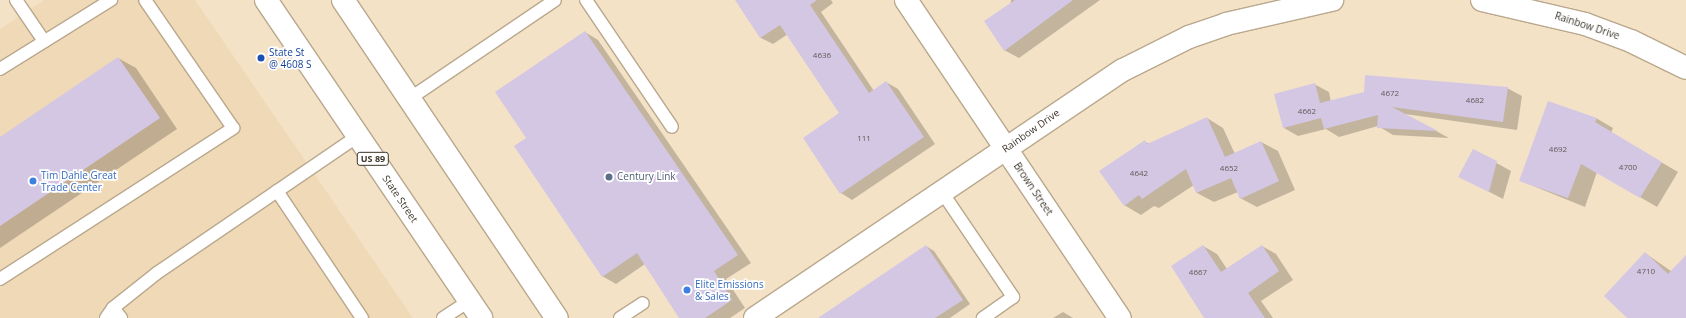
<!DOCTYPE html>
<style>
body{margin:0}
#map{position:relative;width:1686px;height:318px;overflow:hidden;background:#f4e2c6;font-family:"Open Sans",sans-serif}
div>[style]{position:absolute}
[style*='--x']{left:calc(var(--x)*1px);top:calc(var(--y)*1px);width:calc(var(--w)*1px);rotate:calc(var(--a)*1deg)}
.built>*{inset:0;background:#f0d9b6}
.shadow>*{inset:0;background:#0003}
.building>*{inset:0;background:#d4c7e4}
.roads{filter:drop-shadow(1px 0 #b9a88d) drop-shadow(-1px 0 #b9a88d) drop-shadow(0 1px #b9a88d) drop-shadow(0 -1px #b9a88d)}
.service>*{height:12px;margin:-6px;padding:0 6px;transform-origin:6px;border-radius:6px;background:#fff}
.minor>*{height:22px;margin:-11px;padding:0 11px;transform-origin:11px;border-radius:11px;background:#fff}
.primary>*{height:22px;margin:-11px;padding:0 11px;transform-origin:11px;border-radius:11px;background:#fff}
.dots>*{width:11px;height:11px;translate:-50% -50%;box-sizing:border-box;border:2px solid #fff;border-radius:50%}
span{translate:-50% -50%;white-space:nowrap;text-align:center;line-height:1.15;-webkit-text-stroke:3.5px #fff;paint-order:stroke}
.number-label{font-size:8px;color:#615958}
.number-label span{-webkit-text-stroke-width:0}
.shield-label span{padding:1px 3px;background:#fff;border:1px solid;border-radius:3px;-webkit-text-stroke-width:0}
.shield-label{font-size:9px;color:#3b3429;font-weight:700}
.street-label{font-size:10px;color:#3b3429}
.transit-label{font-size:10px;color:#164399}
.left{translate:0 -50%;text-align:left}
.shop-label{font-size:10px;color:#366cbe}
.service-label{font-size:10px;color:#4e5e75}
</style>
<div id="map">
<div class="built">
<div style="clip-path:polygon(44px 0,195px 0,413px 318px,0 318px,0 29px)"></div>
</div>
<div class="shadow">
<div style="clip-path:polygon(751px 0,831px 0,833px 3px,821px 12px,874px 91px,886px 82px,898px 89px,935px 144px,852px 200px,841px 193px,841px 114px,788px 34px,773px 44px,761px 38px,741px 7px)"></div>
<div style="clip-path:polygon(1011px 0,1100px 0,1019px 58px,1004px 50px)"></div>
<div style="clip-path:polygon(585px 32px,598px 40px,751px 263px,726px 279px,745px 308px,730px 318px,681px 318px,645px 264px,616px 284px,602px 276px,528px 138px)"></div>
<div style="clip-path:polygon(118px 58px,136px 68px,177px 129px,0 248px,0 138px)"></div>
<div style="clip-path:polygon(1314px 84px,1329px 92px,1331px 102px,1507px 88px,1522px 96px,1517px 130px,1405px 114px,1449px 138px,1393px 135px,1378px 126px,1339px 137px,1326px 129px,1298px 136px,1284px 128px)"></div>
<div style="clip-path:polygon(1207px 118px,1223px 128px,1235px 154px,1261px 142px,1278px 151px,1295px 190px,1257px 207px,1240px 198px,1238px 192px,1214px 202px,1197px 193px,1194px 185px,1159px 208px,1154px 206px,1141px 215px,1124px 205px,1145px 142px,1150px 144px)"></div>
<div style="clip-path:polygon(1596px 118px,1613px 128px,1611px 133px,1678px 172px,1657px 207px,1597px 172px,1585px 207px,1521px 181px)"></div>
<div style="clip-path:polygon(1473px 150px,1511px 171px,1503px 199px,1474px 184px)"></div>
<div style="clip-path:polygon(926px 246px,934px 251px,970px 304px,950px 318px,820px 318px)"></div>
<div style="clip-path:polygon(1203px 246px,1217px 254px,1227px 269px,1262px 246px,1276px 254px,1293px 280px,1261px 301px,1273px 318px,1205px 318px)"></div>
<div style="clip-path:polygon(1645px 253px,1671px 271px,1686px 257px,1686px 318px,1629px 318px)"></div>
<div style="clip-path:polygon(1063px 312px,1073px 318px,1053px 318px)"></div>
</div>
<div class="building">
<div style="clip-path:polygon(735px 0,817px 0,810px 5px,869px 93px,886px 81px,924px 137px,840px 194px,803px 138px,839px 113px,780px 25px,760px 38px)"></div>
<div style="clip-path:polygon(1015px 0,1073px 0,1004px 51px,984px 21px)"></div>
<div style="clip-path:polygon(585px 31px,738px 255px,714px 271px,732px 300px,705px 318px,679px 318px,637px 253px,602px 277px,514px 146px,526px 138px,495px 92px)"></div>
<div style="clip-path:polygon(118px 57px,160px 118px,0 226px,0 137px)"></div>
<div style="clip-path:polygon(1365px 75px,1508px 87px,1503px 122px,1392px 107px,1438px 131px,1377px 128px,1378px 115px,1324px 129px,1321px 118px,1283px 128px,1274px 94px,1315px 83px,1320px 103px,1364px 92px)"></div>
<div style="clip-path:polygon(1548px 101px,1597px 118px,1595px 122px,1662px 162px,1640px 198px,1581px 164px,1568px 198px,1519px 181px)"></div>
<div style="clip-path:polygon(1207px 117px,1225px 157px,1261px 141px,1279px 181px,1240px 199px,1231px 178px,1196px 193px,1186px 169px,1142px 199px,1139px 195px,1124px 206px,1099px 171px,1145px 140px,1147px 144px)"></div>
<div style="clip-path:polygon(1473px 149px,1497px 161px,1489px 192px,1458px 177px)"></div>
<div style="clip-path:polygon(926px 245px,963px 300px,935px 318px,818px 318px)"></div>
<div style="clip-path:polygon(1203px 245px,1221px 272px,1262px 245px,1279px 271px,1248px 293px,1265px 318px,1204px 318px,1171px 266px)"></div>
<div style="clip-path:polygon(1645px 252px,1668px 274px,1686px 255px,1686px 318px,1627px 318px,1604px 296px)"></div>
</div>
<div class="roads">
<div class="service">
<div style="--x:16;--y:0;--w:50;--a:55.7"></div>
<div style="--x:586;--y:0;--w:153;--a:55.9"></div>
<div style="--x:0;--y:69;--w:131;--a:-31.9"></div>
<div style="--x:409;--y:99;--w:176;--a:-34.1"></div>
<div style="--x:277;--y:191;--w:153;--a:56.2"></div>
<div style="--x:942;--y:192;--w:127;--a:55.9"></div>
<div style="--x:1013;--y:297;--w:37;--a:145"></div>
<div style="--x:0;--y:279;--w:278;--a:-32.9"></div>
<div style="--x:233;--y:128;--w:155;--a:-124.5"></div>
<div style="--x:113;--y:308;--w:56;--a:-38.5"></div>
<div style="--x:157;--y:273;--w:243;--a:-34.3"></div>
<div style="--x:106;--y:318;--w:12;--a:-55"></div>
<div style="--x:113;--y:308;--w:13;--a:51"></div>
<div style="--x:443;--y:318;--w:31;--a:-33"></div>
<div style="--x:620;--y:318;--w:27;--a:-33"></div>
</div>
<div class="minor">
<div style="--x:906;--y:0;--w:383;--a:56.1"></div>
<div style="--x:1482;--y:0;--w:106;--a:13.1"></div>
<div style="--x:1585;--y:24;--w:49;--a:20.3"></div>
<div style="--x:1631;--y:41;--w:61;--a:26.1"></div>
<div style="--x:755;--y:318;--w:444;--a:-34"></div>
<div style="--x:1123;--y:70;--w:74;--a:-26.6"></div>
<div style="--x:1189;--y:37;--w:39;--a:-19"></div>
<div style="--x:1226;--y:24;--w:109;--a:-12.8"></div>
</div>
<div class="primary">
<div style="--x:266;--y:0;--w:384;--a:55.9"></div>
<div style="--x:343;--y:0;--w:383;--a:56.1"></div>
</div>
</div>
<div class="dots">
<div style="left:261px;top:58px;background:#1a4fb4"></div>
<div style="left:609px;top:177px;background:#5c6f8a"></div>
<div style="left:33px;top:181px;background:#3f7fe0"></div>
<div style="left:687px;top:290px;background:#3f7fe0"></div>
</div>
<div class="number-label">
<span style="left:822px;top:55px">4636</span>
<span style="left:1390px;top:93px">4672</span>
<span style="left:1475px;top:100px">4682</span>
<span style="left:1307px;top:111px">4662</span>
<span style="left:864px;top:138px">111</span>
<span style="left:1558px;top:149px">4692</span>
<span style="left:1628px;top:167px">4700</span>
<span style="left:1229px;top:168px">4652</span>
<span style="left:1139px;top:173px">4642</span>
<span style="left:1646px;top:271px">4710</span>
<span style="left:1198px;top:272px">4667</span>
</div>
<div class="shield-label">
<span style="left:373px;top:159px">US 89</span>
</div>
<div class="street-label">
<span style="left:1587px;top:26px;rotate:18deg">Rainbow Drive</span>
<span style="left:1031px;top:131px;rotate:-35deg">Rainbow Drive</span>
<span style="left:1033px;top:189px;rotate:56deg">Brown Street</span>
<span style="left:400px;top:199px;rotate:56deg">State Street</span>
</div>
<div class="transit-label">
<span class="left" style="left:269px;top:58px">State St<br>@ 4608 S</span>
</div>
<div class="shop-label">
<span class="left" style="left:41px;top:181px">Tim Dahle Great<br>Trade Center</span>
<span class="left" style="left:695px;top:290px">Elite Emissions<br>&amp; Sales</span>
</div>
<div class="service-label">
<span class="left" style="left:617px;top:177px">Century Link</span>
</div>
</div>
